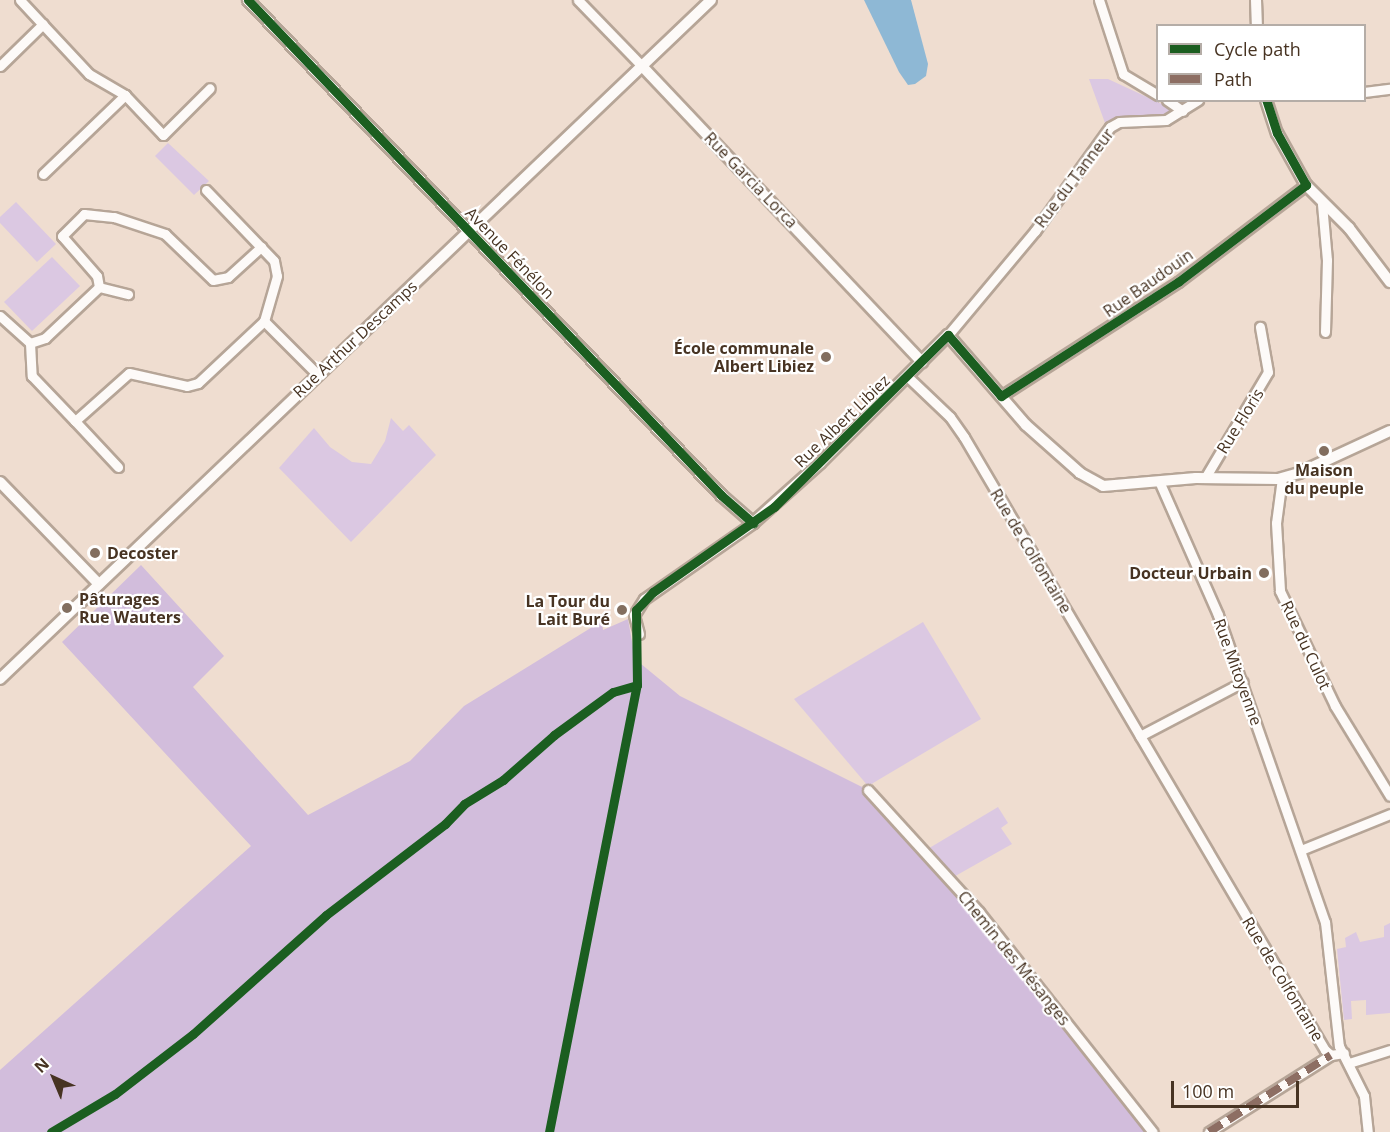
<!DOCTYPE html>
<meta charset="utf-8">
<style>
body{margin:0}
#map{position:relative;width:1390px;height:1132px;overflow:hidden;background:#efddd0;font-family:"Open Sans",sans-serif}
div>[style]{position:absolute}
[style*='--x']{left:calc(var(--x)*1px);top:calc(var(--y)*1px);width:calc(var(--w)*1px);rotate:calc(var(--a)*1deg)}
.green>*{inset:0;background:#dbc8e2}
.forest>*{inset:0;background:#d2bddc}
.water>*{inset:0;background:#8eb8d5}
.roads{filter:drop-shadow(2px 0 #b6a597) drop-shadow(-2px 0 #b6a597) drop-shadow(0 2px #b6a597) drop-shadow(0 -2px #b6a597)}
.minor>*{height:9px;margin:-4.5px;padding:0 4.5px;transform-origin:4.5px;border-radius:4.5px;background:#fdfaf8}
.tertiary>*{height:10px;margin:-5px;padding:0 5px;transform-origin:5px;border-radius:5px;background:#fdfaf8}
.quiet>*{height:8px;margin-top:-4px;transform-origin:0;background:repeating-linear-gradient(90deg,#8d6e63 0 15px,transparent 0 23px)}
.cycleway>*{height:9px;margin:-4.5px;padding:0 4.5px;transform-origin:4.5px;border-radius:4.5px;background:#1b5e20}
.dots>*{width:16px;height:16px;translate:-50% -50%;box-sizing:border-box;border:3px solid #fff;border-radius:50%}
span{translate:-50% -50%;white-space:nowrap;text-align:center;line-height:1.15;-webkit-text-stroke:4.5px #fff;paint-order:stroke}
.street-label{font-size:16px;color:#473322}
.poi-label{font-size:16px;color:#473322;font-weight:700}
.right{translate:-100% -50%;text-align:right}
.left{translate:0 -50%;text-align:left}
.legend{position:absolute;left:1156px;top:24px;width:210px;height:78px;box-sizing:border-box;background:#fff;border:2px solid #b5ada7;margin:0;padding:8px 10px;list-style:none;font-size:18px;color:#473322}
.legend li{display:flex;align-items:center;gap:12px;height:30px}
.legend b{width:30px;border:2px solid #b5ada7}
.north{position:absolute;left:24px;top:1048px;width:60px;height:60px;-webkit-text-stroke:4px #fff;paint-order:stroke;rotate:316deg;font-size:16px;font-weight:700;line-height:24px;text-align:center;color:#473322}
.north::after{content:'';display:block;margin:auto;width:21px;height:27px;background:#473322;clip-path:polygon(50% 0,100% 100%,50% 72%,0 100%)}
.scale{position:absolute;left:1171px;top:1081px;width:128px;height:27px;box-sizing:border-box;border:3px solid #473322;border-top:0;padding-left:8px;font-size:18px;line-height:21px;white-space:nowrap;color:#473322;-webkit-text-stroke:4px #fff;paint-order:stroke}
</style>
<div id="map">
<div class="green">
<div style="clip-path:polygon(1089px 79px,1108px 79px,1175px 110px,1162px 118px,1122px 116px,1105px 123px)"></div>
<div style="clip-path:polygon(168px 143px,209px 181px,194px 195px,155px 156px)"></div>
<div style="clip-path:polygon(16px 202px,56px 244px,37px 262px,0 223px,0 217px)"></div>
<div style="clip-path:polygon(52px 257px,80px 286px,32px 331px,4px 302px)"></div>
<div style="clip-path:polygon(391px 418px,403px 431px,409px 425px,436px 455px,351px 542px,279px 468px,314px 428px,330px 447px,352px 462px,371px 464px,385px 441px)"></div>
<div style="clip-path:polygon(923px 622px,981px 719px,868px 786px,794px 699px)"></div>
<div style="clip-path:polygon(998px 807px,1008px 823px,1001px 828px,1012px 844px,950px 879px,926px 850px)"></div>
<div style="clip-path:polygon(1390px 923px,1390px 1013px,1366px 1015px,1366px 1000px,1351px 1001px,1352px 1019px,1344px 1020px,1337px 949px,1346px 947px,1345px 938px,1356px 932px,1360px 942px,1384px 937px,1384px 926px)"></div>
</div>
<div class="forest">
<div style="clip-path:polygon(141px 565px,224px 656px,193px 687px,308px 815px,410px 761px,464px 706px,602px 621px,603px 630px,628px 619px,635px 659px,680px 696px,868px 790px,976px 913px,1147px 1132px,0 1132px,0 1070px,251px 846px,62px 642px)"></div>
</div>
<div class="water">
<div style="clip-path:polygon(864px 0,911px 0,928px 64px,926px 76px,915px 84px,908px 85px,899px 72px)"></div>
</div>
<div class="roads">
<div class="minor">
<div style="--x:20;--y:0;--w:101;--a:47"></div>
<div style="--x:89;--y:74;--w:42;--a:30.3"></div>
<div style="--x:125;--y:95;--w:55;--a:46.5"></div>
<div style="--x:163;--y:135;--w:66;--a:-45"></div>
<div style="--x:578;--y:0;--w:91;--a:45.9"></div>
<div style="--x:1099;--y:0;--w:78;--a:72"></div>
<div style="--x:1123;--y:74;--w:41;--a:31"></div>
<div style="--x:0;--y:66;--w:60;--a:-44.3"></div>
<div style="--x:1364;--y:92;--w:26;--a:-7"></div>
<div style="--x:1167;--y:100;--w:19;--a:35"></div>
<div style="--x:43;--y:174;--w:114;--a:-43.9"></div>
<div style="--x:206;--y:190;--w:98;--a:46.2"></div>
<div style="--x:274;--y:261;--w:15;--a:79"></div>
<div style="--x:277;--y:276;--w:47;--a:106.1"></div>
<div style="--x:264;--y:321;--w:75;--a:45"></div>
<div style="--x:1322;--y:204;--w:56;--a:84.9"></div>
<div style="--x:1327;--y:260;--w:72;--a:91.6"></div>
<div style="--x:99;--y:287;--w:30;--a:14"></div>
<div style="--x:0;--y:316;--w:40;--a:42"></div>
<div style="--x:948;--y:335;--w:136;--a:-50.1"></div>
<div style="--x:1035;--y:231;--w:128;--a:-54.2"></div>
<div style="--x:1110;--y:127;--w:10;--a:-29"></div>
<div style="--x:1119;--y:122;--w:47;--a:-2.4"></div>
<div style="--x:1166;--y:120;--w:38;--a:-32"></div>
<div style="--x:30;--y:343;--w:16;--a:-18"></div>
<div style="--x:45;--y:338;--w:74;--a:-43.4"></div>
<div style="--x:99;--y:287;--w:11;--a:-100"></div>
<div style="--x:97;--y:276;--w:53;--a:-131.2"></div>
<div style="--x:62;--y:236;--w:31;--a:-45"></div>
<div style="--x:84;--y:214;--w:30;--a:6"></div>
<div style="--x:114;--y:217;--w:54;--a:18.4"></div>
<div style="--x:165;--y:234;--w:66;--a:43.8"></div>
<div style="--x:213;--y:280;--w:15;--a:-11"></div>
<div style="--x:228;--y:277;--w:45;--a:-42.3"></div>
<div style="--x:30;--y:343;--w:33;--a:87"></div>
<div style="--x:32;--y:376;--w:62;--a:46.3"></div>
<div style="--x:75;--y:421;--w:72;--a:-41.6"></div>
<div style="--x:129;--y:373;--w:59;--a:12.6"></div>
<div style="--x:187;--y:386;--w:11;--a:-15"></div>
<div style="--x:198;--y:383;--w:91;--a:-43.2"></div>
<div style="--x:908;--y:377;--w:58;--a:43.6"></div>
<div style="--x:950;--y:417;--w:24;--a:55"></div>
<div style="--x:964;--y:437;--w:711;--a:59.51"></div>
<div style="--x:1325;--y:1050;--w:8;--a:40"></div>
<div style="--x:1331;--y:1055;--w:13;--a:-9"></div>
<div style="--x:1001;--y:396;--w:211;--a:-32.8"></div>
<div style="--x:1178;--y:282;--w:161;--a:-37.2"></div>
<div style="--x:75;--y:421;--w:63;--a:46.9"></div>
<div style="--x:1205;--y:478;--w:123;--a:-59.3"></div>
<div style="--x:1268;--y:372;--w:46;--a:-100.1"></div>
<div style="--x:1282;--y:478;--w:45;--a:97.6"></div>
<div style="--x:1276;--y:523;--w:68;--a:86.6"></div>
<div style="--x:1280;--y:591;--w:127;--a:64.4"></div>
<div style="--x:1335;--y:706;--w:105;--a:58.6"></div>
<div style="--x:1159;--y:481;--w:146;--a:66.2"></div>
<div style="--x:1218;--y:615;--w:325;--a:70.8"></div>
<div style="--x:1325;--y:922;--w:125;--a:83.6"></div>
<div style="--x:1339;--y:1046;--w:56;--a:63.4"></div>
<div style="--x:1364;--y:1096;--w:36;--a:84"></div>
<div style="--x:639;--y:634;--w:20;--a:-105"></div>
<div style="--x:634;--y:615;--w:19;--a:-58"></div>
<div style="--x:644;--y:599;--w:133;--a:-34.9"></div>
<div style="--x:1140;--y:736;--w:116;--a:-27.7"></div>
<div style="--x:868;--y:790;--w:165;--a:47.7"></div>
<div style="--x:979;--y:912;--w:280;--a:51.7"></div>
<div style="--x:1301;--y:850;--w:96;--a:-22"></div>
<div style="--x:1349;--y:1063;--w:43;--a:-17.6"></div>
<div style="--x:1209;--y:1132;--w:144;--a:-32.3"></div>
</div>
<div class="tertiary">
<div style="--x:248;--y:0;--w:685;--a:46.3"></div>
<div style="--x:721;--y:495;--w:43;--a:41.2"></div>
<div style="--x:753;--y:523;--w:90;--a:-41.8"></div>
<div style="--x:820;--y:463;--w:181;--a:-45"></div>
<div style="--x:948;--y:335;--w:119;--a:49.1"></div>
<div style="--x:1026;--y:425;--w:72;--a:41.6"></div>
<div style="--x:1080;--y:473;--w:26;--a:29"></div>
<div style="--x:1103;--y:486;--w:93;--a:-4.9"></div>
<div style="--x:1196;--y:478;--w:82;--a:0.7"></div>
<div style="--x:1278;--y:479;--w:22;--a:-16"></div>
<div style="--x:1299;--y:473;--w:100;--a:-24.8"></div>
<div style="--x:1256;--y:0;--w:26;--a:88"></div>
<div style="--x:641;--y:65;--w:409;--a:46.6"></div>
<div style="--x:1266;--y:100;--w:35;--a:72"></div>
<div style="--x:1277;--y:133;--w:60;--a:60.9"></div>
<div style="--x:1306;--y:185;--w:61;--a:45"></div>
<div style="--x:1349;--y:228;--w:68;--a:52.8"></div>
<div style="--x:0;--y:482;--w:142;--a:45.9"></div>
<div style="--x:0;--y:679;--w:983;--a:-43.68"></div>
</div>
</div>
<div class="quiet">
<div style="--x:1209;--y:1132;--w:144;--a:-32.3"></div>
</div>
<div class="cycleway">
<div style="--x:248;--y:0;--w:685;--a:46.3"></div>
<div style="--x:721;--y:495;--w:43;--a:41.2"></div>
<div style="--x:51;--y:1132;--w:74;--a:-30.7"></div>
<div style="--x:115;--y:1094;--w:98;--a:-37.6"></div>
<div style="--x:193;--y:1034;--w:178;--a:-41.8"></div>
<div style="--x:326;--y:915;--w:150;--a:-37.4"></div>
<div style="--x:445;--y:824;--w:28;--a:-46"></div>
<div style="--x:464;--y:804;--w:46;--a:-31.6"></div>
<div style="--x:503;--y:780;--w:68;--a:-41.4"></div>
<div style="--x:554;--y:735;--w:73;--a:-36.1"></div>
<div style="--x:613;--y:692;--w:25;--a:-16"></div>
<div style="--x:549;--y:1132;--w:456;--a:-78.9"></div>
<div style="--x:637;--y:685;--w:75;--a:-90.8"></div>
<div style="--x:636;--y:610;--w:25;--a:-47"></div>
<div style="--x:653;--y:592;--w:148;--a:-35.1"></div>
<div style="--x:774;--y:507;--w:245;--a:-44.7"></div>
<div style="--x:948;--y:335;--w:81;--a:49"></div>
<div style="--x:1001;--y:396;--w:211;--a:-32.8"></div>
<div style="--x:1178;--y:282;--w:161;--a:-37.2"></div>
<div style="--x:1306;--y:185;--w:60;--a:-119.1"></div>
<div style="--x:1277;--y:133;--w:35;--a:-108"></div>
</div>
<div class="dots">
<div style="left:826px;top:357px;background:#826e5f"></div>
<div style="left:1324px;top:451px;background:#826e5f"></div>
<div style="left:95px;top:553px;background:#826e5f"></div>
<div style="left:1264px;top:573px;background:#826e5f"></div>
<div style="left:67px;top:608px;background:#826e5f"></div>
<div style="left:622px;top:610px;background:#826e5f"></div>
</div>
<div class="street-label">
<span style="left:1074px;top:178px;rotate:-53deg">Rue du Tanneur</span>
<span style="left:751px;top:180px;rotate:46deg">Rue Garcia Lorca</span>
<span style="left:510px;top:253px;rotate:46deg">Avenue Fénélon</span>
<span style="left:1148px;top:283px;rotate:-35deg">Rue Baudouin</span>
<span style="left:355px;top:339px;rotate:-43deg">Rue Arthur Descamps</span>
<span style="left:842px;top:421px;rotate:-44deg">Rue Albert Libiez</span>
<span style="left:1240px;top:421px;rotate:-58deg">Rue Floris</span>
<span style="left:1031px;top:551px;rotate:59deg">Rue de Colfontaine</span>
<span style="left:1306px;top:645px;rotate:65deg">Rue du Culot</span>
<span style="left:1238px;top:672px;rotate:70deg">Rue Mitoyenne</span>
<span style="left:1014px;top:958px;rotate:51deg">Chemin des Mésanges</span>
<span style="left:1283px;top:979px;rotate:59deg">Rue de Colfontaine</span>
</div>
<div class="poi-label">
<span class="right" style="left:814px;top:357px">École communale<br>Albert Libiez</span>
<span style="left:1324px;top:479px">Maison<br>du peuple</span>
<span class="left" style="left:107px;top:553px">Decoster</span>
<span class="right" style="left:1252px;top:573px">Docteur Urbain</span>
<span class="left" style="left:79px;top:608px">Pâturages<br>Rue Wauters</span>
<span class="right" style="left:610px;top:610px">La Tour du<br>Lait Buré</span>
</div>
<ul class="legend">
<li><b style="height:8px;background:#1b5e20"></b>Cycle path</li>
<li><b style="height:8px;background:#8d6e63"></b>Path</li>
</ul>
<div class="north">N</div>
<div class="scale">100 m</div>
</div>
